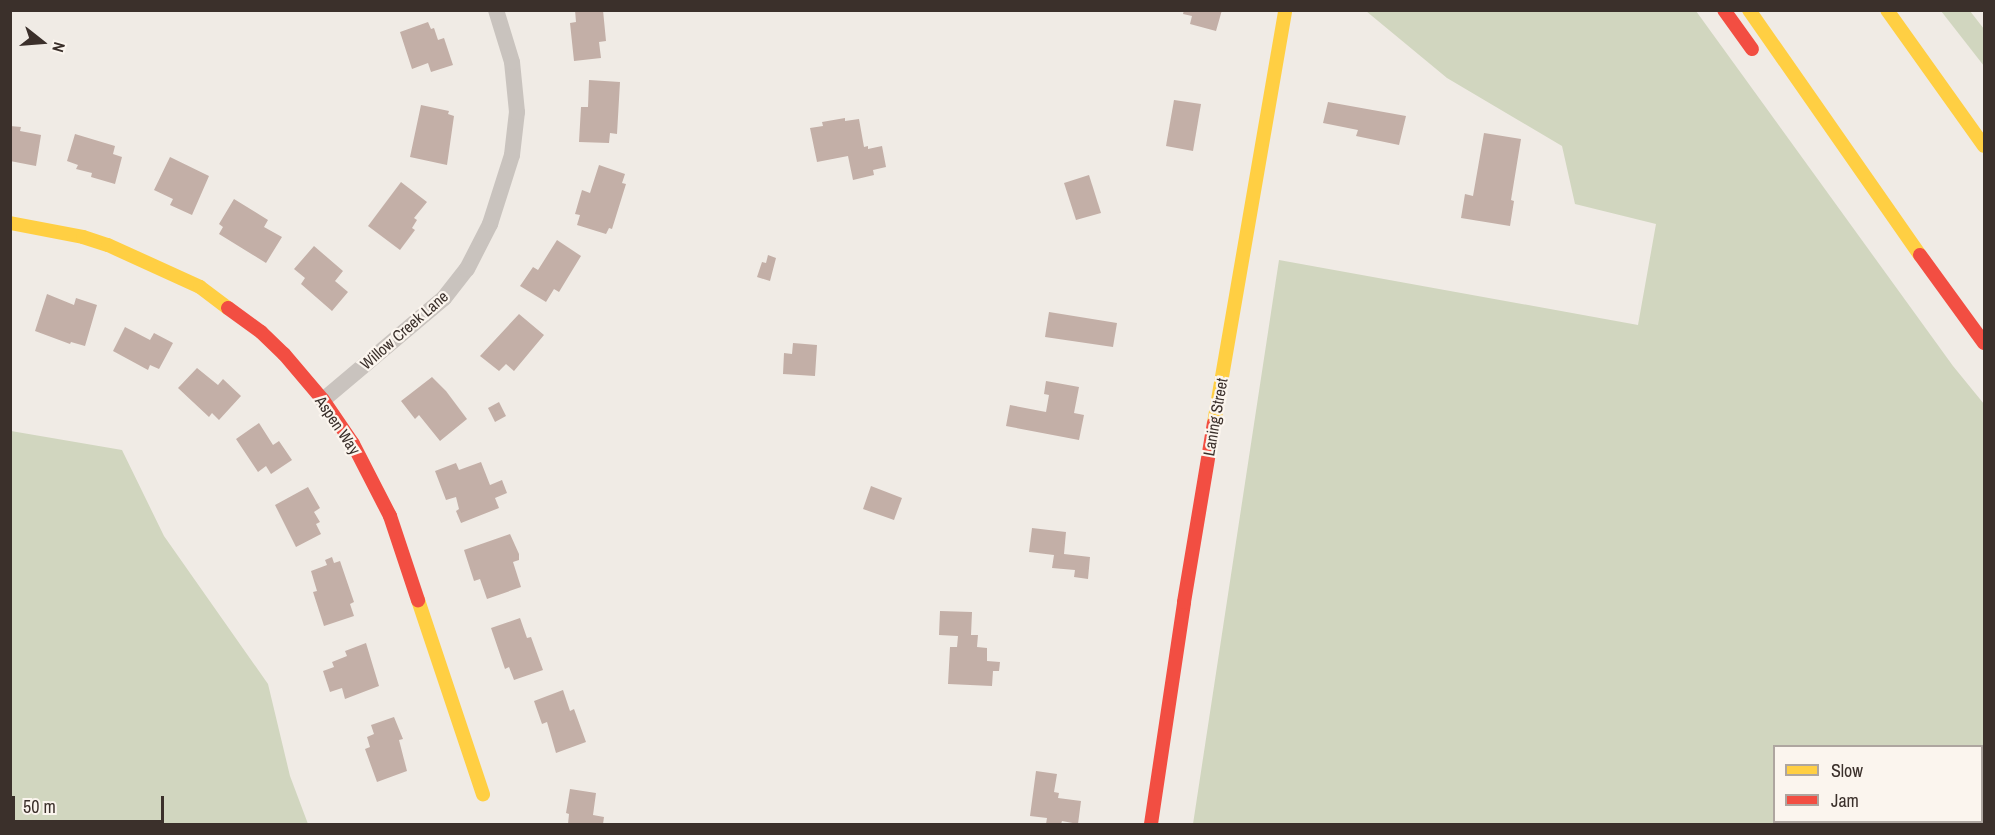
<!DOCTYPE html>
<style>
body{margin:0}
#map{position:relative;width:1995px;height:835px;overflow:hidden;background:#f0ebe5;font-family:"Archivo Narrow",sans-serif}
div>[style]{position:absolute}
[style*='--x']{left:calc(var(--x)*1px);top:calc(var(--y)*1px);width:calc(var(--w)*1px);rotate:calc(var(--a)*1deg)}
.green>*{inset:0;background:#d1d6bf}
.building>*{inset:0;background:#c3afa7}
.street>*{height:16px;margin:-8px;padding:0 8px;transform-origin:8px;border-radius:8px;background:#c9c3be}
.slow>*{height:14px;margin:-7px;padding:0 7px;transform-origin:7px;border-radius:7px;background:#ffcf43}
.jam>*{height:14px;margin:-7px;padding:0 7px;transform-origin:7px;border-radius:7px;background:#f24e42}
span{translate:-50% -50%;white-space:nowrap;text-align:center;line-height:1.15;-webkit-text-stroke:4.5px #fbf5ee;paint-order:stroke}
.street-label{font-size:16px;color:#3b302b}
.frame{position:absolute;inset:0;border:12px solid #3b302b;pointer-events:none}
.legend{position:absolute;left:1773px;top:745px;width:210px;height:78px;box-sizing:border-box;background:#fbf5ee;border:2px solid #aea6a0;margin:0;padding:8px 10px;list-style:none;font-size:18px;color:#3b302b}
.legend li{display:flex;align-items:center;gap:12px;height:30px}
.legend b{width:30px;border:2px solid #aea6a0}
.north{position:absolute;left:12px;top:12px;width:60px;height:60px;-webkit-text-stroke:4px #fbf5ee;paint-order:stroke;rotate:107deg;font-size:16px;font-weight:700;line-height:24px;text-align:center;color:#3b302b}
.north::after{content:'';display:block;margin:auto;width:21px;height:27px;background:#3b302b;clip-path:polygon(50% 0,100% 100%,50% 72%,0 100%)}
.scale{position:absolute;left:12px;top:796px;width:152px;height:27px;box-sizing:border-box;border:3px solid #3b302b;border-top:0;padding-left:8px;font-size:18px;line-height:21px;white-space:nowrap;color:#3b302b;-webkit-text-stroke:4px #fbf5ee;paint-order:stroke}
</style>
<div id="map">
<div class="green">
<div style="clip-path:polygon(evenodd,1366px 11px,1696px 11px,1953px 366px,1984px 404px,1984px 824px,1193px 824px,1279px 260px,1638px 325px,1656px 224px,1575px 204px,1562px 146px,1447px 78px,1366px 11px,1774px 746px,1982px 746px,1982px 822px,1774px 822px,1774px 746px)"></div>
<div style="clip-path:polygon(1941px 11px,1970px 11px,1984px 29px,1984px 66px)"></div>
<div style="clip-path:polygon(11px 431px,122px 450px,164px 536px,268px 684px,290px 776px,308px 824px,11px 824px)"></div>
</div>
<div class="building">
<div style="clip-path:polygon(575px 10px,603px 10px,606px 41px,599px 42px,601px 58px,574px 61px,570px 23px,576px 22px)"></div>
<div style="clip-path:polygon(1184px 10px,1222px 10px,1216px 31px,1190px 24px,1192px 16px,1183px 14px)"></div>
<div style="clip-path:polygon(428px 22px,431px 29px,434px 28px,438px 40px,444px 38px,453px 65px,431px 72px,428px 63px,412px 69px,400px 32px)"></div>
<div style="clip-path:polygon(589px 80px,620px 82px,617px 134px,610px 133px,609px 143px,579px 142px,581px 107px,588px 107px)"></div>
<div style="clip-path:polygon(1174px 100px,1201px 104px,1193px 151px,1166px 146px)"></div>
<div style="clip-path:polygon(1328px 102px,1406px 116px,1399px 145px,1356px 136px,1358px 130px,1323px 123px)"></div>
<div style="clip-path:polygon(421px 105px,449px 111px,448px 114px,454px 116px,447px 165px,410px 157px)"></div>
<div style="clip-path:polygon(845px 118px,845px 121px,859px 119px,864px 147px,868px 146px,868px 149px,882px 146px,886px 167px,873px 170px,874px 175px,853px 180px,848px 156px,817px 162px,810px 128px,823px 126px,822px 122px)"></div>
<div style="clip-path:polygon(10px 126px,21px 127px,20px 131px,41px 135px,36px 166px,10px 161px)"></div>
<div style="clip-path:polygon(1484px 133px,1521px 139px,1511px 200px,1514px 201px,1510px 226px,1461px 218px,1465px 194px,1473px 196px)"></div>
<div style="clip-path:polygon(75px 134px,115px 146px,113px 154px,122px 157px,115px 184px,91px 177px,92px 173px,76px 169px,78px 165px,67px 161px)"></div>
<div style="clip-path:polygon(170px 157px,209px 176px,192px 215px,170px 205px,173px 199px,154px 190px)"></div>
<div style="clip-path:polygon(599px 165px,625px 174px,622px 183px,626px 184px,612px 229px,609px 228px,606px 234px,577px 225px,580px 215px,575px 214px,582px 190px,590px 193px)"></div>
<div style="clip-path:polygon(1089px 175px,1101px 213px,1076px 220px,1064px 183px)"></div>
<div style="clip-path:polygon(401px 182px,427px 202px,414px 218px,417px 220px,412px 228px,415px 230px,400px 250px,368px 226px)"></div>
<div style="clip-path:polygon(234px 199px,268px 220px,264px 227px,282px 237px,266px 263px,219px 234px,223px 227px,219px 224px)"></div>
<div style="clip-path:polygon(557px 240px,581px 256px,559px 292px,554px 289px,546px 302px,520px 286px,533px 267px,538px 270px)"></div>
<div style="clip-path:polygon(314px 246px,343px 271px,335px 281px,348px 292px,332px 311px,301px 284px,305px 278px,294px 269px)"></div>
<div style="clip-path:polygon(768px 255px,776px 258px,770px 281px,757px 277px,762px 262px,766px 263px)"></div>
<div style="clip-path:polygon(47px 294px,74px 305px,76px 298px,97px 305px,85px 346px,71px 342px,70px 344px,35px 331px)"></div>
<div style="clip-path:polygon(1049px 312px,1117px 323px,1113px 347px,1045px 337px)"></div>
<div style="clip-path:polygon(519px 314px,544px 335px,514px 371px,506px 364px,499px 371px,480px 356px)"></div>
<div style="clip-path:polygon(125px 327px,150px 340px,154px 333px,173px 343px,159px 369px,150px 365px,148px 370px,113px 351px)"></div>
<div style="clip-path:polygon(793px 343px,817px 345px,815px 376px,783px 374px,784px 353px,792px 354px)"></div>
<div style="clip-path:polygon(197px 368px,218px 385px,223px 379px,241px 396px,219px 420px,212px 413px,209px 417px,178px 388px)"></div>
<div style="clip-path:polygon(432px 377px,446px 391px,467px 419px,440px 441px,419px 415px,415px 419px,401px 401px)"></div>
<div style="clip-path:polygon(1046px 381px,1079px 387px,1074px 413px,1084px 415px,1079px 440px,1006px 426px,1010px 405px,1046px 412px,1049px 395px,1044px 394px)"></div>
<div style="clip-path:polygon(499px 402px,506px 416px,495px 422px,488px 408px)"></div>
<div style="clip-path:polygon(259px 423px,273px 445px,279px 441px,292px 460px,271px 474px,266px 466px,258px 472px,236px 439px)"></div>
<div style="clip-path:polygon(481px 462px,490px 485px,502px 480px,507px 493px,495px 498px,499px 508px,461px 523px,456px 511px,459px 509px,456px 497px,446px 500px,435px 471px,456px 463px,459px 470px)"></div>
<div style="clip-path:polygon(871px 486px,902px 498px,894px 520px,863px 509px)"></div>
<div style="clip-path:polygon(308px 487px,320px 508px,314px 512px,320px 522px,316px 524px,321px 534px,296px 547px,275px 505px)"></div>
<div style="clip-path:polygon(1032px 528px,1066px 532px,1064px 554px,1090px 557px,1088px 579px,1074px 577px,1075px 570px,1052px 568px,1054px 555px,1029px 552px)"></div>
<div style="clip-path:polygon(510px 534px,519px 554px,519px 560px,513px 562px,521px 587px,487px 599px,480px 579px,474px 581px,464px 550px)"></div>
<div style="clip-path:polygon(332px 557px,334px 563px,340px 561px,354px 602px,350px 604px,354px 616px,324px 626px,313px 592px,317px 591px,311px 571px,327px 565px,325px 560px)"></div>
<div style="clip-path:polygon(940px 611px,972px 612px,971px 635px,978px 635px,977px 647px,987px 648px,987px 661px,1000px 662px,999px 671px,993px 671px,992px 686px,948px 684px,950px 647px,957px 647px,958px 636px,939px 635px)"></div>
<div style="clip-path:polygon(520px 618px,527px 638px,531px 637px,543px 670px,514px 680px,509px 667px,505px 669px,491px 628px)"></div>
<div style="clip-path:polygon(366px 643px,379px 686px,345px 699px,342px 688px,330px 692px,323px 671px,334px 667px,332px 662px,347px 656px,345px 651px)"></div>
<div style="clip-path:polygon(563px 690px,570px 711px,574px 709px,586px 742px,556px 753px,547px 722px,542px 724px,534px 701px)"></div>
<div style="clip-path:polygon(394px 717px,403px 739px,399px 740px,407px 771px,377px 782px,365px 749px,370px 747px,367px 737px,374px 734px,371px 725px)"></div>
<div style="clip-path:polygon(1036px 771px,1057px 774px,1054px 792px,1059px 793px,1058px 798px,1081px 801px,1078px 824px,1062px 821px,1061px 824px,1046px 824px,1047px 818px,1030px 816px)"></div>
<div style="clip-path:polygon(570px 789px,596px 793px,593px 815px,604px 817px,603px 824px,568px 824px,569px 814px,566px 813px)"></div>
</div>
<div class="street">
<div style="--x:323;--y:400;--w:158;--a:-40.1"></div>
<div style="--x:444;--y:298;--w:37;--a:-52"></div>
<div style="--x:467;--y:269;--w:51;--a:-62.9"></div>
<div style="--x:490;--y:224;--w:72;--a:-72.3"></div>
<div style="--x:512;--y:155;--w:43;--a:-83.4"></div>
<div style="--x:517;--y:112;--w:50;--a:-95.7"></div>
<div style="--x:512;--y:62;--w:54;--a:-107.1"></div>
</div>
<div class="slow">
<div style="--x:1749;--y:10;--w:299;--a:55.1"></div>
<div style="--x:1887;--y:10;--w:167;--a:54.5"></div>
<div style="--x:10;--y:223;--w:74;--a:10.9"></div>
<div style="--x:83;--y:237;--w:26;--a:18"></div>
<div style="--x:108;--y:245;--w:101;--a:24.5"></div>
<div style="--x:200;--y:287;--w:35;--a:37"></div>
<div style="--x:1214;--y:423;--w:419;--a:-80.2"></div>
<div style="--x:418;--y:600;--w:205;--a:71.5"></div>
</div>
<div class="jam">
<div style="--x:1724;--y:10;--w:48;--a:54.3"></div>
<div style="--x:1920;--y:255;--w:109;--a:54"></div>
<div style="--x:228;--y:308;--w:41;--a:36"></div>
<div style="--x:261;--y:332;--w:32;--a:44"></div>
<div style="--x:284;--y:354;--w:60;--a:49.7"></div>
<div style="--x:323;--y:400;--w:53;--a:55.7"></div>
<div style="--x:353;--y:444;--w:81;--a:62.8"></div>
<div style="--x:390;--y:516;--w:89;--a:71.6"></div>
<div style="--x:1151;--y:824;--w:224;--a:-81.5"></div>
<div style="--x:1184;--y:602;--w:181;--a:-80.5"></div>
</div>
<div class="street-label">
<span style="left:404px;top:330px;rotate:-41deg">Willow Creek Lane</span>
<span style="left:1215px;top:417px;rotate:-80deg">Laning Street</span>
<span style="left:338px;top:425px;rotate:56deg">Aspen Way</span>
</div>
<div class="frame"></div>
<ul class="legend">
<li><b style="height:8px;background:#ffcf43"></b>Slow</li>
<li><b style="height:8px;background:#f24e42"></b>Jam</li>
</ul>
<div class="north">N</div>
<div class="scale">50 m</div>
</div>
